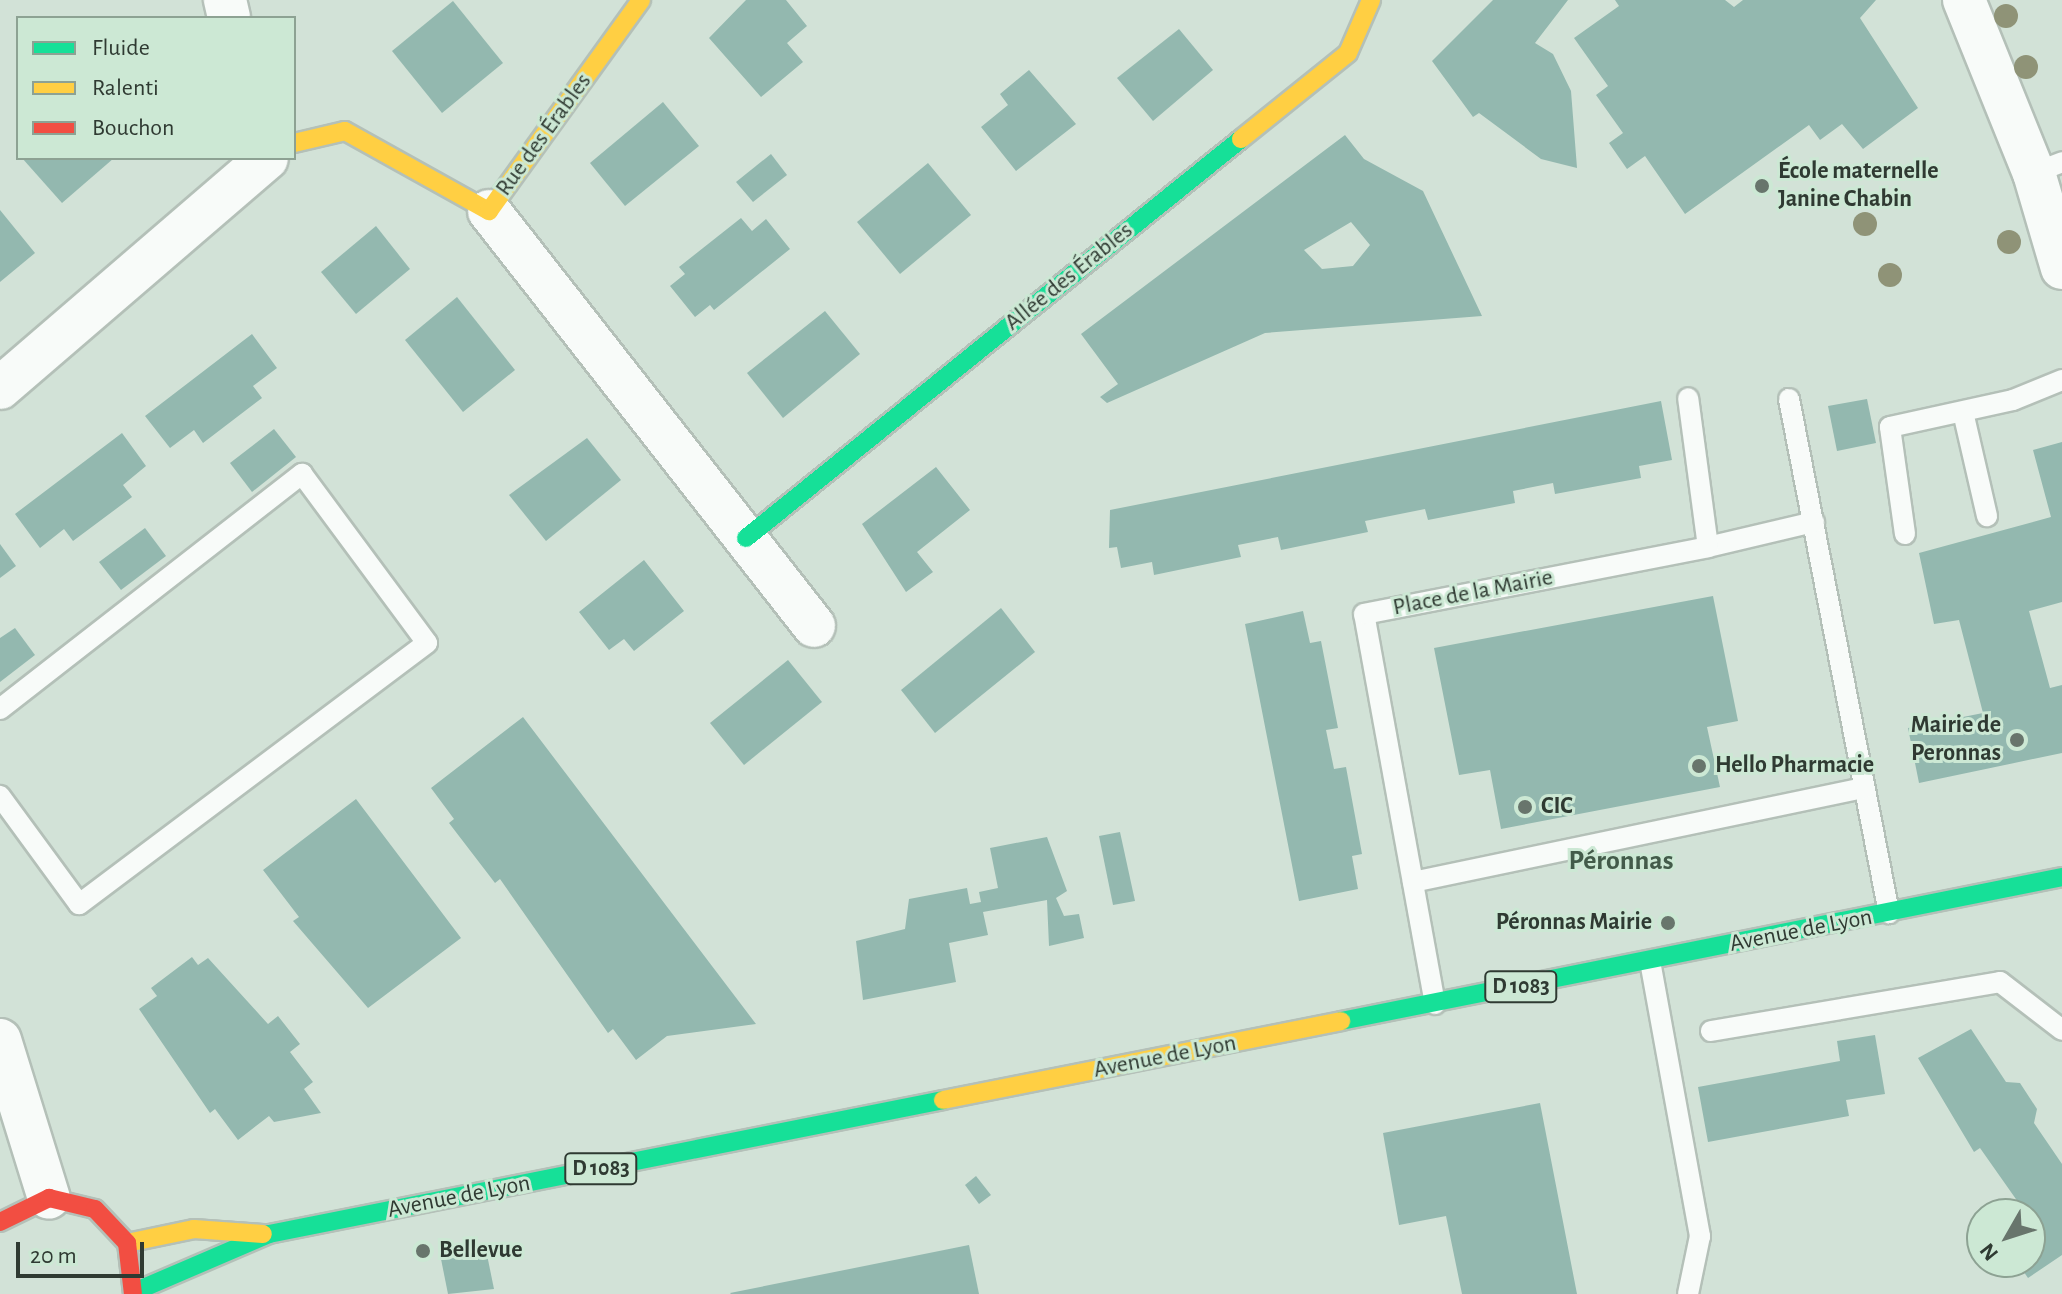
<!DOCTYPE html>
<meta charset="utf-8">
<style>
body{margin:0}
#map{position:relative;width:2062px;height:1294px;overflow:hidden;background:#d2e2d7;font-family:"Alegreya Sans",sans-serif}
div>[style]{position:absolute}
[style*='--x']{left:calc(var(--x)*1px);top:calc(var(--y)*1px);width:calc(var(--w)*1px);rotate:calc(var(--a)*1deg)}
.building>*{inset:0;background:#93b8af}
.roads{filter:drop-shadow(2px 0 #b4c0b8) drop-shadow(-2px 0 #b4c0b8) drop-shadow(0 2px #b4c0b8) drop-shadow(0 -2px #b4c0b8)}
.lane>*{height:20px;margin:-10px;padding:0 10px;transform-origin:10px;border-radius:10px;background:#f8fbf9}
.street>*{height:42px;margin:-21px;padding:0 21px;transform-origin:21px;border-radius:21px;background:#f8fbf9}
.fast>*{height:18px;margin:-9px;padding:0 9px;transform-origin:9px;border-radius:9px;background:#16e098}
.slow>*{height:18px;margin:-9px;padding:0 9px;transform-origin:9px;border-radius:9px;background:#ffcf43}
.jam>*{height:18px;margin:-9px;padding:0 9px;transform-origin:9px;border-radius:9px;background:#f24e42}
.trees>*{width:24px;height:24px;margin:-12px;border-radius:50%;background:#8f9377}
.dots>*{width:22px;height:22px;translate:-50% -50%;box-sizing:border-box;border:4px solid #cce8d4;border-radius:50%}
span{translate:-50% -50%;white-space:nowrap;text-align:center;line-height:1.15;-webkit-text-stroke:6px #cce8d4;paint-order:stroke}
.shield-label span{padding:2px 6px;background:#cce8d4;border:2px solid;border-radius:6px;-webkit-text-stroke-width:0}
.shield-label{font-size:22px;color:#2f3a32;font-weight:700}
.street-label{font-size:24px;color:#2f3a32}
.poi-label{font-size:24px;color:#2f3a32;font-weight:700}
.left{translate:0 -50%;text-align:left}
.right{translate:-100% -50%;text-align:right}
.quarter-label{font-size:28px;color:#435b4a;font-weight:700}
.legend{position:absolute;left:16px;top:16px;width:280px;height:144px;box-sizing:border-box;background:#cce8d4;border:2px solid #8da293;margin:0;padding:10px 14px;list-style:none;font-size:24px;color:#2f3a32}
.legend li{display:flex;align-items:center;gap:16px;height:40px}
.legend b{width:40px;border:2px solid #8da293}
.north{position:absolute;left:1966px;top:1198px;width:80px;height:80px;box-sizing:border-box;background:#cce8d4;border:2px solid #8da293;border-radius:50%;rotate:231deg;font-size:22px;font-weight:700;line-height:32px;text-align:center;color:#2f3a32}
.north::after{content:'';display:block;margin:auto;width:28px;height:36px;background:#68756c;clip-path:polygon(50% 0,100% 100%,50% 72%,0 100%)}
.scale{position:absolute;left:16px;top:1242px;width:128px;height:36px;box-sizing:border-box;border:4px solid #2f3a32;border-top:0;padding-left:10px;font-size:24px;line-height:28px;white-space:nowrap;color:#2f3a32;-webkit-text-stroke:6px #cce8d4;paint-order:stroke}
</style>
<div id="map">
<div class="building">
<div style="clip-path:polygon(746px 0,786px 0,807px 26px,787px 43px,803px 62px,761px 97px,709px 38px)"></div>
<div style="clip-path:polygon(1493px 0,1568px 0,1535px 43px,1553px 54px,1571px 91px,1577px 168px,1541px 159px,1479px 113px,1473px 117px,1432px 61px)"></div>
<div style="clip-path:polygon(1615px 0,1725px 0,1734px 7px,1743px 0,1876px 0,1860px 18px,1918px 108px,1863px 149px,1842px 124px,1820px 140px,1809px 125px,1685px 214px,1645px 156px,1627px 169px,1609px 143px,1623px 133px,1596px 95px,1608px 86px,1574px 38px,1619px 6px)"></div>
<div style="clip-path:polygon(453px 1px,503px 63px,442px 113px,392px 51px)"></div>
<div style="clip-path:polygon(1179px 29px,1213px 70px,1153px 121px,1117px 78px)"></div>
<div style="clip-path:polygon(1029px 70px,1076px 124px,1016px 171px,981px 127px,1008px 105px,1000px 94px)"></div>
<div style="clip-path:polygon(663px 102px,699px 146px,625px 206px,590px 163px)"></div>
<div style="clip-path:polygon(evenodd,1345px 135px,1364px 159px,1423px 191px,1482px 316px,1265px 333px,1107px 403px,1100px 397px,1118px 384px,1081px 334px,1345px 135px,1351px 222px,1370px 245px,1353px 266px,1322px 269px,1304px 250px,1351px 222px)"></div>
<div style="clip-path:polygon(771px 154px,787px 175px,753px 202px,736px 182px)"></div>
<div style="clip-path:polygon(22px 158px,114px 158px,62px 203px)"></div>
<div style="clip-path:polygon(928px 163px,971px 215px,900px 274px,857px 222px)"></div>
<div style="clip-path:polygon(0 210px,35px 253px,0 282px)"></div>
<div style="clip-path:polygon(741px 218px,752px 231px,766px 219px,790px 249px,714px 310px,710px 305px,695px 317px,670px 286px,685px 274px,679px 267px)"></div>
<div style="clip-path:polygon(376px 226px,410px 269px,356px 314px,321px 272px)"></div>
<div style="clip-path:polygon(457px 297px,515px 370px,463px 412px,405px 340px)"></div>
<div style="clip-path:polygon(825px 311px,860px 354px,783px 418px,747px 373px)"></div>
<div style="clip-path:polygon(252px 334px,277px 368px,253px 386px,262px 398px,203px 443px,194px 430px,170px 448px,145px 416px)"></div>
<div style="clip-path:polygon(1867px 399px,1876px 443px,1837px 451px,1828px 406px)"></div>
<div style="clip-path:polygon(1661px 401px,1672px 460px,1639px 466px,1641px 478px,1555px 494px,1553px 483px,1513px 491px,1515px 503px,1428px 520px,1425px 509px,1365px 521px,1368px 532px,1281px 550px,1278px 537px,1238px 545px,1241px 557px,1154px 575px,1152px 562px,1121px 568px,1117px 547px,1109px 548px,1110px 510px)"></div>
<div style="clip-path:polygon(274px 429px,296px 457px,252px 492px,230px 463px)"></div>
<div style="clip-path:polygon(122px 433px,146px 466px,123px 485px,132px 497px,73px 541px,64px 529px,40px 548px,15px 514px)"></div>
<div style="clip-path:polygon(587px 438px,621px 480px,546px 541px,509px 495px)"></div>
<div style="clip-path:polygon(2062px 442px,2062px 602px,2029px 611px,2050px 688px,2062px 685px,2062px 753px,1919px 783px,1908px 728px,1983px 713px,1959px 620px,1934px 624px,1919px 553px,2051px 517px,2033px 450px)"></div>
<div style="clip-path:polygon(936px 467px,970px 510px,917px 552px,933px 572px,906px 592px,862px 524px)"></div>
<div style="clip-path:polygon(145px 528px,166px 556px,121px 590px,99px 562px)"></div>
<div style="clip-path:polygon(0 544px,16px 566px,0 578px)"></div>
<div style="clip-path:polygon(644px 560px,684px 611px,634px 651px,624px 639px,609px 650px,579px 612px)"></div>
<div style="clip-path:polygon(1713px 596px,1738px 721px,1707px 727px,1720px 787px,1501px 829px,1490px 770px,1459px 775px,1434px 648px)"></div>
<div style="clip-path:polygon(1001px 608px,1035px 652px,935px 733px,901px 690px)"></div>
<div style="clip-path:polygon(1303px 611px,1310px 643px,1321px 641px,1338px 728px,1326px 730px,1334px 769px,1346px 767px,1362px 854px,1352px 856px,1358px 889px,1299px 901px,1245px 624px)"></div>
<div style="clip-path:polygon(15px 628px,35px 655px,0 682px,0 638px)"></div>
<div style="clip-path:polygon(788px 660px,822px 702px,744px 765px,710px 723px)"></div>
<div style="clip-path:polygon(523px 717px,756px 1024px,667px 1036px,636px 1060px,613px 1029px,608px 1033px,500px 879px,495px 883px,449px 823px,454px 819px,431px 788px)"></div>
<div style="clip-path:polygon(356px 799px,461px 938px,368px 1008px,293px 921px,299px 917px,263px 870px)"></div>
<div style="clip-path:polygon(1120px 832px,1135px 901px,1113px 905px,1099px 836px)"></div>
<div style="clip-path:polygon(1047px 837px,1067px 891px,1056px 898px,1064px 916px,1079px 914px,1084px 938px,1049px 946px,1047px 900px,983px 912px,988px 935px,949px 943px,956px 982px,863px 1000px,856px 941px,905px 929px,909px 899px,967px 888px,970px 904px,981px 902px,979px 892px,998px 888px,990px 848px)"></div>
<div style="clip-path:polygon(192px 957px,198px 965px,208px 958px,268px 1024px,278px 1016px,300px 1044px,290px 1052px,313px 1082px,304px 1089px,321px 1113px,274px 1122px,269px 1116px,238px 1140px,215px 1109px,210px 1113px,139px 1009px,157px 996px,151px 988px)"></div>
<div style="clip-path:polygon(1971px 1029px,2006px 1082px,2020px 1083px,2037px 1109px,2034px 1123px,2062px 1164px,2062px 1255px,2028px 1278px,2017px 1262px,2030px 1262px,2030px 1214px,2000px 1214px,2018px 1202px,1980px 1148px,1974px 1152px,1918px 1058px)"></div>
<div style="clip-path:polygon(1875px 1035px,1885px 1094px,1846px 1100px,1849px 1116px,1708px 1142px,1698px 1087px,1840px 1061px,1837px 1041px)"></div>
<div style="clip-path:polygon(1540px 1103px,1577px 1294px,1462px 1294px,1446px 1216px,1399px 1225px,1383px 1133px)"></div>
<div style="clip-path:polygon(976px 1176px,991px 1195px,979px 1204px,965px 1185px)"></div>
<div style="clip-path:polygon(485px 1245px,494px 1289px,448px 1294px,440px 1254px)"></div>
<div style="clip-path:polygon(969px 1245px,979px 1294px,731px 1294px,730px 1293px)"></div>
</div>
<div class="roads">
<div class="lane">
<div style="--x:2034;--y:173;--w:30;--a:-21"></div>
<div style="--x:1789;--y:399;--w:524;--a:78.99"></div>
<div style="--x:1963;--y:412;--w:107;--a:77"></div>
<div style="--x:1905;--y:534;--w:108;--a:-98"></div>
<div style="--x:1890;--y:427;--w:126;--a:-12.4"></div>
<div style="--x:2013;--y:400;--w:53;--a:-22.2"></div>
<div style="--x:1708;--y:547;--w:109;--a:-13.3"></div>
<div style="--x:0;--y:709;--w:383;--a:-37.9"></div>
<div style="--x:302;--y:474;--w:210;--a:53.5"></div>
<div style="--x:427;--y:643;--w:435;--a:143.1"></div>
<div style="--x:79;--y:904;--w:134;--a:-126.2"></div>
<div style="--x:1413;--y:882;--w:461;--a:-11.8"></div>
<div style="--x:1650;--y:961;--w:280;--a:79.7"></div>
<div style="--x:1700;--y:1236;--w:59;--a:101.7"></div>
<div style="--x:1435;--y:1004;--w:396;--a:-100.3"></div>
<div style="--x:1364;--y:614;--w:350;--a:-11"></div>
<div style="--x:1708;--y:547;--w:150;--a:-97.6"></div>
<div style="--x:1711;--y:1031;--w:293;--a:-9.6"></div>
<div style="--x:2000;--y:982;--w:78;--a:37.7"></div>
</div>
<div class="street">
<div style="--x:225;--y:0;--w:18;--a:77"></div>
<div style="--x:1964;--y:0;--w:187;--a:68"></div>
<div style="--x:2034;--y:173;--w:99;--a:73.6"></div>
<div style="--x:489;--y:211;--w:527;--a:51.93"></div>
<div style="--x:0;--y:388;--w:352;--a:-40.7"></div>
<div style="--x:0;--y:1040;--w:165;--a:72.8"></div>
</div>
<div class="fast">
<div style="--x:746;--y:538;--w:636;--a:-38.87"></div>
<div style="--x:1341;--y:1021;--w:735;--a:-11.29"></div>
<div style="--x:134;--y:1292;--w:147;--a:-23.2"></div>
<div style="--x:269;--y:1234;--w:687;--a:-11.24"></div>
</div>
<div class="slow">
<div style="--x:1241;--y:139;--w:137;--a:-38.8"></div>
<div style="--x:1348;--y:53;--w:58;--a:-66.5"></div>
<div style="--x:294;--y:143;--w:52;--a:-13.2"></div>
<div style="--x:345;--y:131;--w:165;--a:29.1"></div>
<div style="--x:489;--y:211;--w:260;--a:-54.2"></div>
<div style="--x:943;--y:1100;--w:406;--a:-11.2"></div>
<div style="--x:127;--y:1243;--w:68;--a:-11.8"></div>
<div style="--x:194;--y:1229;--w:69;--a:4.1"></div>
</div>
<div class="jam">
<div style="--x:0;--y:1222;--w:55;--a:-26.1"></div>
<div style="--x:49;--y:1198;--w:47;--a:13.4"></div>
<div style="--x:95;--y:1209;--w:47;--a:46.7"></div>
<div style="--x:127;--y:1243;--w:51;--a:83.3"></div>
</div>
</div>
<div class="trees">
<div style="left:2006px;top:16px"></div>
<div style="left:2026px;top:67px"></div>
<div style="left:1865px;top:224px"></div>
<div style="left:2009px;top:242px"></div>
<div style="left:1890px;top:275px"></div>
</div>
<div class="dots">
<div style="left:1762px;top:186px;background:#68756c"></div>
<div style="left:2017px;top:740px;background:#68756c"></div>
<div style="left:1699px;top:766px;background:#68756c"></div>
<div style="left:1525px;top:807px;background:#68756c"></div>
<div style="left:1668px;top:923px;background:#68756c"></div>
<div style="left:423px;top:1251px;background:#68756c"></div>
</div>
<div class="shield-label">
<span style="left:1521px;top:987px">D 1083</span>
<span style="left:601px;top:1169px">D 1083</span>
</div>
<div class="street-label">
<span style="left:544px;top:135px;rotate:-54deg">Rue des Érables</span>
<span style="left:1069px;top:277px;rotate:-39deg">Allée des Érables</span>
<span style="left:1473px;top:593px;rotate:-11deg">Place de la Mairie</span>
<span style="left:1801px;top:931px;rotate:-11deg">Avenue de Lyon</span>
<span style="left:1165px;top:1057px;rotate:-11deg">Avenue de Lyon</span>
<span style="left:459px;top:1197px;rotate:-11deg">Avenue de Lyon</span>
</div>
<div class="poi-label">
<span class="left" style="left:1778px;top:186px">École maternelle<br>Janine Chabin</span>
<span class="right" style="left:2001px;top:740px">Mairie de<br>Peronnas</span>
<span class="left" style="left:1715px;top:766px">Hello Pharmacie</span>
<span class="left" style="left:1541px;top:807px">CIC</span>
<span class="right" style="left:1652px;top:923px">Péronnas Mairie</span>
<span class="left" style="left:439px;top:1251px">Bellevue</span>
</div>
<div class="quarter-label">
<span style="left:1621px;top:861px">Péronnas</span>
</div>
<ul class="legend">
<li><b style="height:10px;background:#16e098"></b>Fluide</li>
<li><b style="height:10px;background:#ffcf43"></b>Ralenti</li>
<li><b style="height:10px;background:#f24e42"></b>Bouchon</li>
</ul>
<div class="north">N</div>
<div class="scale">20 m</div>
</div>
